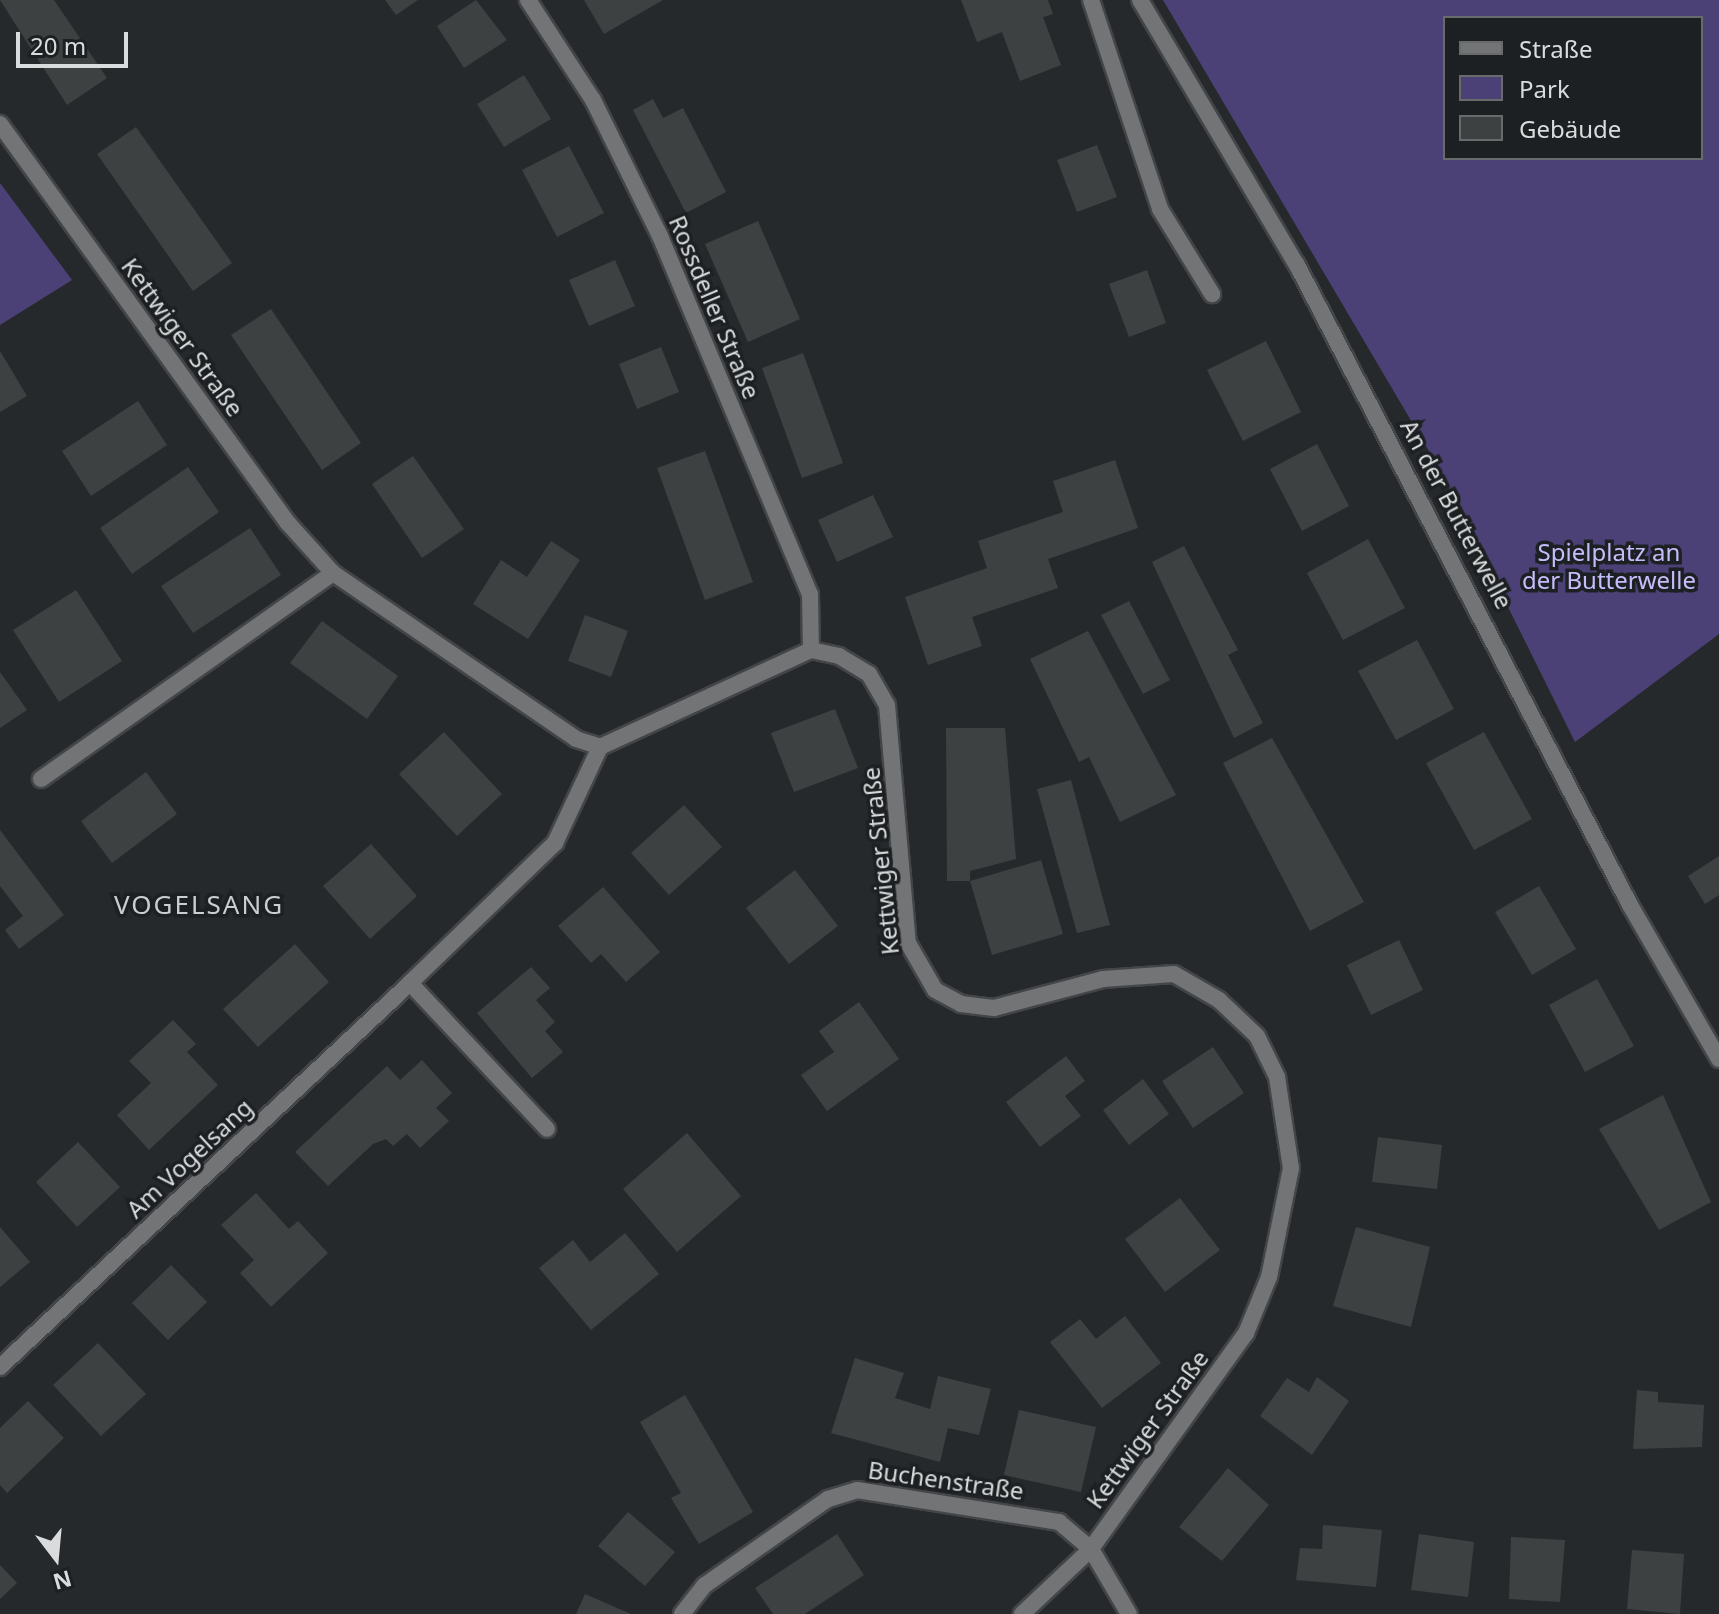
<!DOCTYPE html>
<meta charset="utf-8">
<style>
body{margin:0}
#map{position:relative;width:1719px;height:1614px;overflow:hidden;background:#26292c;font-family:"Noto Sans",sans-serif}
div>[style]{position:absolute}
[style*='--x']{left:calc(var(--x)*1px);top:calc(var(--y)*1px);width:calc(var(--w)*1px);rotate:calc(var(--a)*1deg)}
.green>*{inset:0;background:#4c4176}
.building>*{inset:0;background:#3d4142}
.roads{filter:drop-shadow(2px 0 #434548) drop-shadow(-2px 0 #434548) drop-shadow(0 2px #434548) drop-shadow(0 -2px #434548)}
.service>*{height:16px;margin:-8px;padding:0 8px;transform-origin:8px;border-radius:8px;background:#737475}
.minor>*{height:16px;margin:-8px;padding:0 8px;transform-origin:8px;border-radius:8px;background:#737475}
span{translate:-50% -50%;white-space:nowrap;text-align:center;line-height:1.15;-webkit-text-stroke:7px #1d2022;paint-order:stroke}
.street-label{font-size:24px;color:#d9dbdc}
.park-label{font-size:24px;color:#c5bcfa}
.neighbourhood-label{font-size:26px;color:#caced1;letter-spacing:2px}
.legend{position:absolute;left:1443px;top:16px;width:260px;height:144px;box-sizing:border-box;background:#1d2022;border:2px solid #686b6c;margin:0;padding:10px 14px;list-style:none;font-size:24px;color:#d9dbdc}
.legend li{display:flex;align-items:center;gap:16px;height:40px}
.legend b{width:40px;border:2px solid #686b6c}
.north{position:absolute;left:16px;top:1518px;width:80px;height:80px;-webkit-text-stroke:6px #1d2022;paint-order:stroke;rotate:164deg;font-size:22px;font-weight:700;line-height:32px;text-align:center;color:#d9dbdc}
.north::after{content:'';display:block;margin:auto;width:28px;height:36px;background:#d9dbdc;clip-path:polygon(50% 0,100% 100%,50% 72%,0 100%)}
.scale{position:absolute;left:16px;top:32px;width:112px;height:36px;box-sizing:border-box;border:4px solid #d9dbdc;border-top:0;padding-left:10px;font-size:24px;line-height:28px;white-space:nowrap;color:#d9dbdc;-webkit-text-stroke:6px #1d2022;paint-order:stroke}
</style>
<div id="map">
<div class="green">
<div style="clip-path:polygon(evenodd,1163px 0,1719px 0,1719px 634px,1575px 742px,1439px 468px,1163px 0,1445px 18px,1701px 18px,1701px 158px,1445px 158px,1445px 18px)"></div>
<div style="clip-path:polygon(0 183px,72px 280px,0 325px)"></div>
</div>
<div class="building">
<div style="clip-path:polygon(0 0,54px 0,107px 78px,67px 105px)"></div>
<div style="clip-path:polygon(385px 0,418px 0,396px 15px)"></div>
<div style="clip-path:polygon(476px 0,507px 40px,464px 68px,437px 26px)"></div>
<div style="clip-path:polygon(584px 0,663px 0,604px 34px)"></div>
<div style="clip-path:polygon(961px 0,1048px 0,1053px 14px,1043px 17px,1061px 65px,1020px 81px,1002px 32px,977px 42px)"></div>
<div style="clip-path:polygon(524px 75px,551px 119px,504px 147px,477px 104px)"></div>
<div style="clip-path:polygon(653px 99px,663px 118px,683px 108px,726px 192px,686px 213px,633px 110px)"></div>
<div style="clip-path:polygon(136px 127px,232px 263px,193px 291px,97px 154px)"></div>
<div style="clip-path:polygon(1097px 145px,1117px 197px,1077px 212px,1057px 160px)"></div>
<div style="clip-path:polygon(569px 146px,604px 213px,557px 237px,522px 170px)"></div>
<div style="clip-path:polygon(758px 221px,800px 319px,748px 342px,705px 244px)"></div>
<div style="clip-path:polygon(615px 260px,635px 306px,589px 326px,569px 280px)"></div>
<div style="clip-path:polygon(1147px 270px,1166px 323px,1129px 337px,1109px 284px)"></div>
<div style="clip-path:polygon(271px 309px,361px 443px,322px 470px,231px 335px)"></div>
<div style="clip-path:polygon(1266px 341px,1301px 412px,1243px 441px,1207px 370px)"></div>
<div style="clip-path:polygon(661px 347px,679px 392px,637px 409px,619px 364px)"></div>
<div style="clip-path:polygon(0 351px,27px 396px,0 412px)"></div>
<div style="clip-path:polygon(803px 353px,843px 463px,802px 478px,762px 368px)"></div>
<div style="clip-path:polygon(138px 401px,167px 445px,91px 496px,62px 451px)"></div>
<div style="clip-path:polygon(1317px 444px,1349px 506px,1302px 531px,1270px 469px)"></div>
<div style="clip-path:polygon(705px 451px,753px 582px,705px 600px,657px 468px)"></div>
<div style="clip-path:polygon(413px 456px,464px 529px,422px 558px,372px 484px)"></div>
<div style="clip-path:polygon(1115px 460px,1138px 528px,1048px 559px,1058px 588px,972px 617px,982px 646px,928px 665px,905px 597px,987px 568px,978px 541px,1063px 512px,1053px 481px)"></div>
<div style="clip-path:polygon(188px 467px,219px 512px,132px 574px,100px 528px)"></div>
<div style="clip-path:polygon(873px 495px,893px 537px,837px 562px,818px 520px)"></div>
<div style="clip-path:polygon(250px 528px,281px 575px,193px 633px,161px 586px)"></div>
<div style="clip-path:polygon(1368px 539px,1405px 608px,1343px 640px,1307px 573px)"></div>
<div style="clip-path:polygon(551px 541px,580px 560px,528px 639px,473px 604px,501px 560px,527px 577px)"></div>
<div style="clip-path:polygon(1184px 546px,1238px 650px,1228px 655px,1263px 723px,1234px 738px,1152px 562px)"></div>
<div style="clip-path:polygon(76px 590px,122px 661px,59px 702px,13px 630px)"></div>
<div style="clip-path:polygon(1129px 601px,1170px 680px,1143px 694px,1101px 615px)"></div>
<div style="clip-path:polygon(585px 615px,628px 631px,611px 677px,568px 661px)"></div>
<div style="clip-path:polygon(322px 621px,398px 676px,367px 719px,290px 663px)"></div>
<div style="clip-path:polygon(1088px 631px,1176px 795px,1120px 822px,1089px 757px,1079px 762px,1030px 659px)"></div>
<div style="clip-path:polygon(1417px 640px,1454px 709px,1396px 740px,1358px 671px)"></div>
<div style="clip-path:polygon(0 672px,27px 710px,0 728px)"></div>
<div style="clip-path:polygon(835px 709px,858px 768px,794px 792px,771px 733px)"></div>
<div style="clip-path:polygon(946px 728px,1005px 728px,1016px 859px,970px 871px,970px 881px,1041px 860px,1063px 934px,992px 955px,970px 881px,947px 881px)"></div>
<div style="clip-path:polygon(444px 732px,502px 794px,457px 836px,399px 774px)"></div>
<div style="clip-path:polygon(1484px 732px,1532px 819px,1474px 850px,1426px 763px)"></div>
<div style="clip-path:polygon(1272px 738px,1364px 902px,1310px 931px,1223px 763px)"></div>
<div style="clip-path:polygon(146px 772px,177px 814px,112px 863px,81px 821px)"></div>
<div style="clip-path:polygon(1071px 780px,1110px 925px,1077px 933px,1037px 789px)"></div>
<div style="clip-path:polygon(684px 805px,722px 847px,669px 895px,631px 853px)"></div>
<div style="clip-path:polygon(0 830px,64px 915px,19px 949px,5px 930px,23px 916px,0 886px)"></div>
<div style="clip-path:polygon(371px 844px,417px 896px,370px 939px,323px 886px)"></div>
<div style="clip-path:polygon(1719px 856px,1719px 895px,1705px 904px,1688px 876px)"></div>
<div style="clip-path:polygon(795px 870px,838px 926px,789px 964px,746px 908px)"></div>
<div style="clip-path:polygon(1539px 886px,1576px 949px,1532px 975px,1495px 912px)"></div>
<div style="clip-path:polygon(603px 887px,660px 952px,626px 982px,601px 954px,591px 963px,558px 926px)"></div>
<div style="clip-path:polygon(1399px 940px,1423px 990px,1371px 1015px,1347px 965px)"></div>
<div style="clip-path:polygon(295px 944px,329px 982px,258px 1047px,223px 1009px)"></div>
<div style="clip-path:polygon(531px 967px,550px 988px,536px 1000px,555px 1022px,545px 1031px,563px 1052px,532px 1078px,477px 1013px)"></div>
<div style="clip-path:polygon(1597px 979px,1634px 1046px,1585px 1072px,1549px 1005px)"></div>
<div style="clip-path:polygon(859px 1002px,899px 1059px,827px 1111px,801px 1075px,834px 1052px,819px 1031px)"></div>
<div style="clip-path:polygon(173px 1020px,196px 1044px,187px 1052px,218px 1085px,149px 1150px,117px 1115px,151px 1083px,129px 1061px)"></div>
<div style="clip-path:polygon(1213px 1047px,1244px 1093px,1193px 1128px,1162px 1081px)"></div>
<div style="clip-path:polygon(1066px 1056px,1085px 1081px,1065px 1096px,1081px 1116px,1040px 1147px,1006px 1102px)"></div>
<div style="clip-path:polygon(422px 1060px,452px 1093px,436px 1108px,449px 1121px,420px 1148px,407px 1134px,393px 1146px,386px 1139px,373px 1144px,328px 1186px,295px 1152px,387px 1066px,400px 1080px)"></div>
<div style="clip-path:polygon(1143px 1079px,1169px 1114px,1129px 1145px,1103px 1110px)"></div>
<div style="clip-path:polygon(1663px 1095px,1711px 1202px,1659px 1230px,1599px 1129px)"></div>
<div style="clip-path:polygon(687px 1133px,741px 1196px,677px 1252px,623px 1189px)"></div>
<div style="clip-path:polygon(1378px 1137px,1442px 1145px,1437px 1189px,1372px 1182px)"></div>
<div style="clip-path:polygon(78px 1142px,120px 1187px,77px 1227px,36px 1182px)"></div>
<div style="clip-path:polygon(256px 1193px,289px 1229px,298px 1221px,328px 1253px,271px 1307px,240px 1273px,254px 1260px,221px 1225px)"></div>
<div style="clip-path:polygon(1180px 1198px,1220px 1250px,1165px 1292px,1125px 1239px)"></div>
<div style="clip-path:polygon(0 1227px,30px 1262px,0 1287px)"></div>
<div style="clip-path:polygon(1356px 1227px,1430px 1247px,1411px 1327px,1333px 1306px)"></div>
<div style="clip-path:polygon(625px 1233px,659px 1274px,591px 1330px,539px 1268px,573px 1240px,590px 1262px)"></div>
<div style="clip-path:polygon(171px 1265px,207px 1302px,168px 1340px,132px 1303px)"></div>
<div style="clip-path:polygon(1125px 1316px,1161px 1363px,1102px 1408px,1050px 1342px,1080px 1319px,1096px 1339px)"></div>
<div style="clip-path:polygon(98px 1343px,146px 1394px,101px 1436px,53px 1385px)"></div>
<div style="clip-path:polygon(855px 1358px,904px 1373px,895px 1398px,930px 1409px,938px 1376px,991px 1389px,979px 1435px,948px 1428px,940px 1462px,831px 1433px)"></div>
<div style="clip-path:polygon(1317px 1377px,1349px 1401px,1312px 1455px,1260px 1416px,1287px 1378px,1309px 1392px)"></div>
<div style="clip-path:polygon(1637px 1390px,1658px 1392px,1658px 1402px,1704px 1405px,1702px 1447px,1633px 1449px)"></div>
<div style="clip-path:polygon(685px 1395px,753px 1512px,699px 1544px,671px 1498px,681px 1493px,640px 1422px)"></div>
<div style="clip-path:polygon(28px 1401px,64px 1438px,7px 1493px,0 1485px,0 1428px)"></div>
<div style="clip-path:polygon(1019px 1410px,1096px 1427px,1081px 1492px,1004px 1475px)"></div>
<div style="clip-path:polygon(1228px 1468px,1269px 1505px,1222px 1561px,1179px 1527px)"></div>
<div style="clip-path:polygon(628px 1512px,675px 1552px,645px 1586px,598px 1546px)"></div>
<div style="clip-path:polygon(1323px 1525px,1382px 1530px,1376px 1587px,1296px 1580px,1300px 1548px,1322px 1549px)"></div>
<div style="clip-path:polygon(837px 1534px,864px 1575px,805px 1614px,773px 1614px,755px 1588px)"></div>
<div style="clip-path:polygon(1419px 1534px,1474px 1542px,1468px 1597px,1411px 1590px)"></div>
<div style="clip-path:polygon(1511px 1537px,1565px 1540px,1560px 1602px,1509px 1599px)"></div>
<div style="clip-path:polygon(1632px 1550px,1684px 1554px,1680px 1614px,1627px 1609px)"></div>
<div style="clip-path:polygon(0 1565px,17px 1583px,0 1599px)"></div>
<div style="clip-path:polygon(585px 1594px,631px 1614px,576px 1614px)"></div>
</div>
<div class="roads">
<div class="service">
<div style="--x:41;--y:779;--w:357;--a:-35.2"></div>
</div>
<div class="minor">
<div style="--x:528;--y:0;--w:119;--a:57"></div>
<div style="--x:593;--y:100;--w:152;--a:63.8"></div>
<div style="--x:660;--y:236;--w:388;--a:67.3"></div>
<div style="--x:810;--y:594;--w:56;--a:89"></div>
<div style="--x:1091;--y:0;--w:220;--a:71.7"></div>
<div style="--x:1160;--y:209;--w:100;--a:58.5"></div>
<div style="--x:1140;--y:0;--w:308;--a:59.4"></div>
<div style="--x:1297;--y:265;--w:721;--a:62.51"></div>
<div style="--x:1630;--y:905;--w:178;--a:60"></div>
<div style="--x:0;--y:124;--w:492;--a:54.2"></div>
<div style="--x:288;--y:523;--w:67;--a:48"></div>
<div style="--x:333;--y:573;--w:294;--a:34.3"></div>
<div style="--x:576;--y:739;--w:25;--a:18"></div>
<div style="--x:600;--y:747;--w:232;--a:-24.7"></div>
<div style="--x:811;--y:650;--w:29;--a:12"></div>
<div style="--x:839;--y:656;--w:35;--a:31"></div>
<div style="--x:869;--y:674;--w:36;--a:60"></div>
<div style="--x:887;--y:705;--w:239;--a:85"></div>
<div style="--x:908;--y:943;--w:54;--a:60.1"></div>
<div style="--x:935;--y:990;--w:30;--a:28"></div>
<div style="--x:961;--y:1004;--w:33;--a:7"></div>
<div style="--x:994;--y:1008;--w:113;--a:-14.9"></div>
<div style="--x:1103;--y:979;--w:71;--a:-4"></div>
<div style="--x:1174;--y:974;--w:52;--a:30"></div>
<div style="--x:1219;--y:1000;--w:52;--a:43.5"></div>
<div style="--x:1257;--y:1036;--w:46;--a:64"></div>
<div style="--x:1277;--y:1077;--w:92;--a:81.3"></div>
<div style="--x:1291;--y:1168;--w:111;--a:101.4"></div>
<div style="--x:1269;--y:1277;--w:61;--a:112.3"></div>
<div style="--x:1246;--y:1333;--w:266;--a:125.7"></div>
<div style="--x:1091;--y:1549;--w:95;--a:136.7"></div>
<div style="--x:410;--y:983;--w:202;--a:-44"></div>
<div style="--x:555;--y:843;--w:106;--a:-64.9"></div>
<div style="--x:0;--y:1367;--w:562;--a:-43.12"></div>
<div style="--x:410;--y:983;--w:200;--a:46.8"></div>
<div style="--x:682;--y:1614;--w:37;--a:-52"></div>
<div style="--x:705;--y:1585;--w:150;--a:-35"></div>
<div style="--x:828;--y:1499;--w:30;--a:-17"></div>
<div style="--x:857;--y:1490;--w:205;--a:9"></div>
<div style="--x:1059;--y:1522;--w:42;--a:40.2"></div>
<div style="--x:1091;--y:1549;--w:75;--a:59.7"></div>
</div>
</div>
<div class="street-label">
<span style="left:715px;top:307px;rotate:67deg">Rossdeller Straße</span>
<span style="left:183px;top:337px;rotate:54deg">Kettwiger Straße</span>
<span style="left:1457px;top:514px;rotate:62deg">An der Butterwelle</span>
<span style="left:880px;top:861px;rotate:-96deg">Kettwiger Straße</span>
<span style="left:189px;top:1158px;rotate:-43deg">Am Vogelsang</span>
<span style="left:1147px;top:1429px;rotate:-54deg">Kettwiger Straße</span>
<span style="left:946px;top:1480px;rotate:8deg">Buchenstraße</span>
</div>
<div class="park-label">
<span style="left:1609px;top:566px">Spielplatz an<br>der Butterwelle</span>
</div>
<div class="neighbourhood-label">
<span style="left:199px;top:905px">VOGELSANG</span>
</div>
<ul class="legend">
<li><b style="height:10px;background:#737475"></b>Straße</li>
<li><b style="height:22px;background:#4c4176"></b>Park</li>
<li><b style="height:22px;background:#3d4142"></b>Gebäude</li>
</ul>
<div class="north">N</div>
<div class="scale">20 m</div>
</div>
